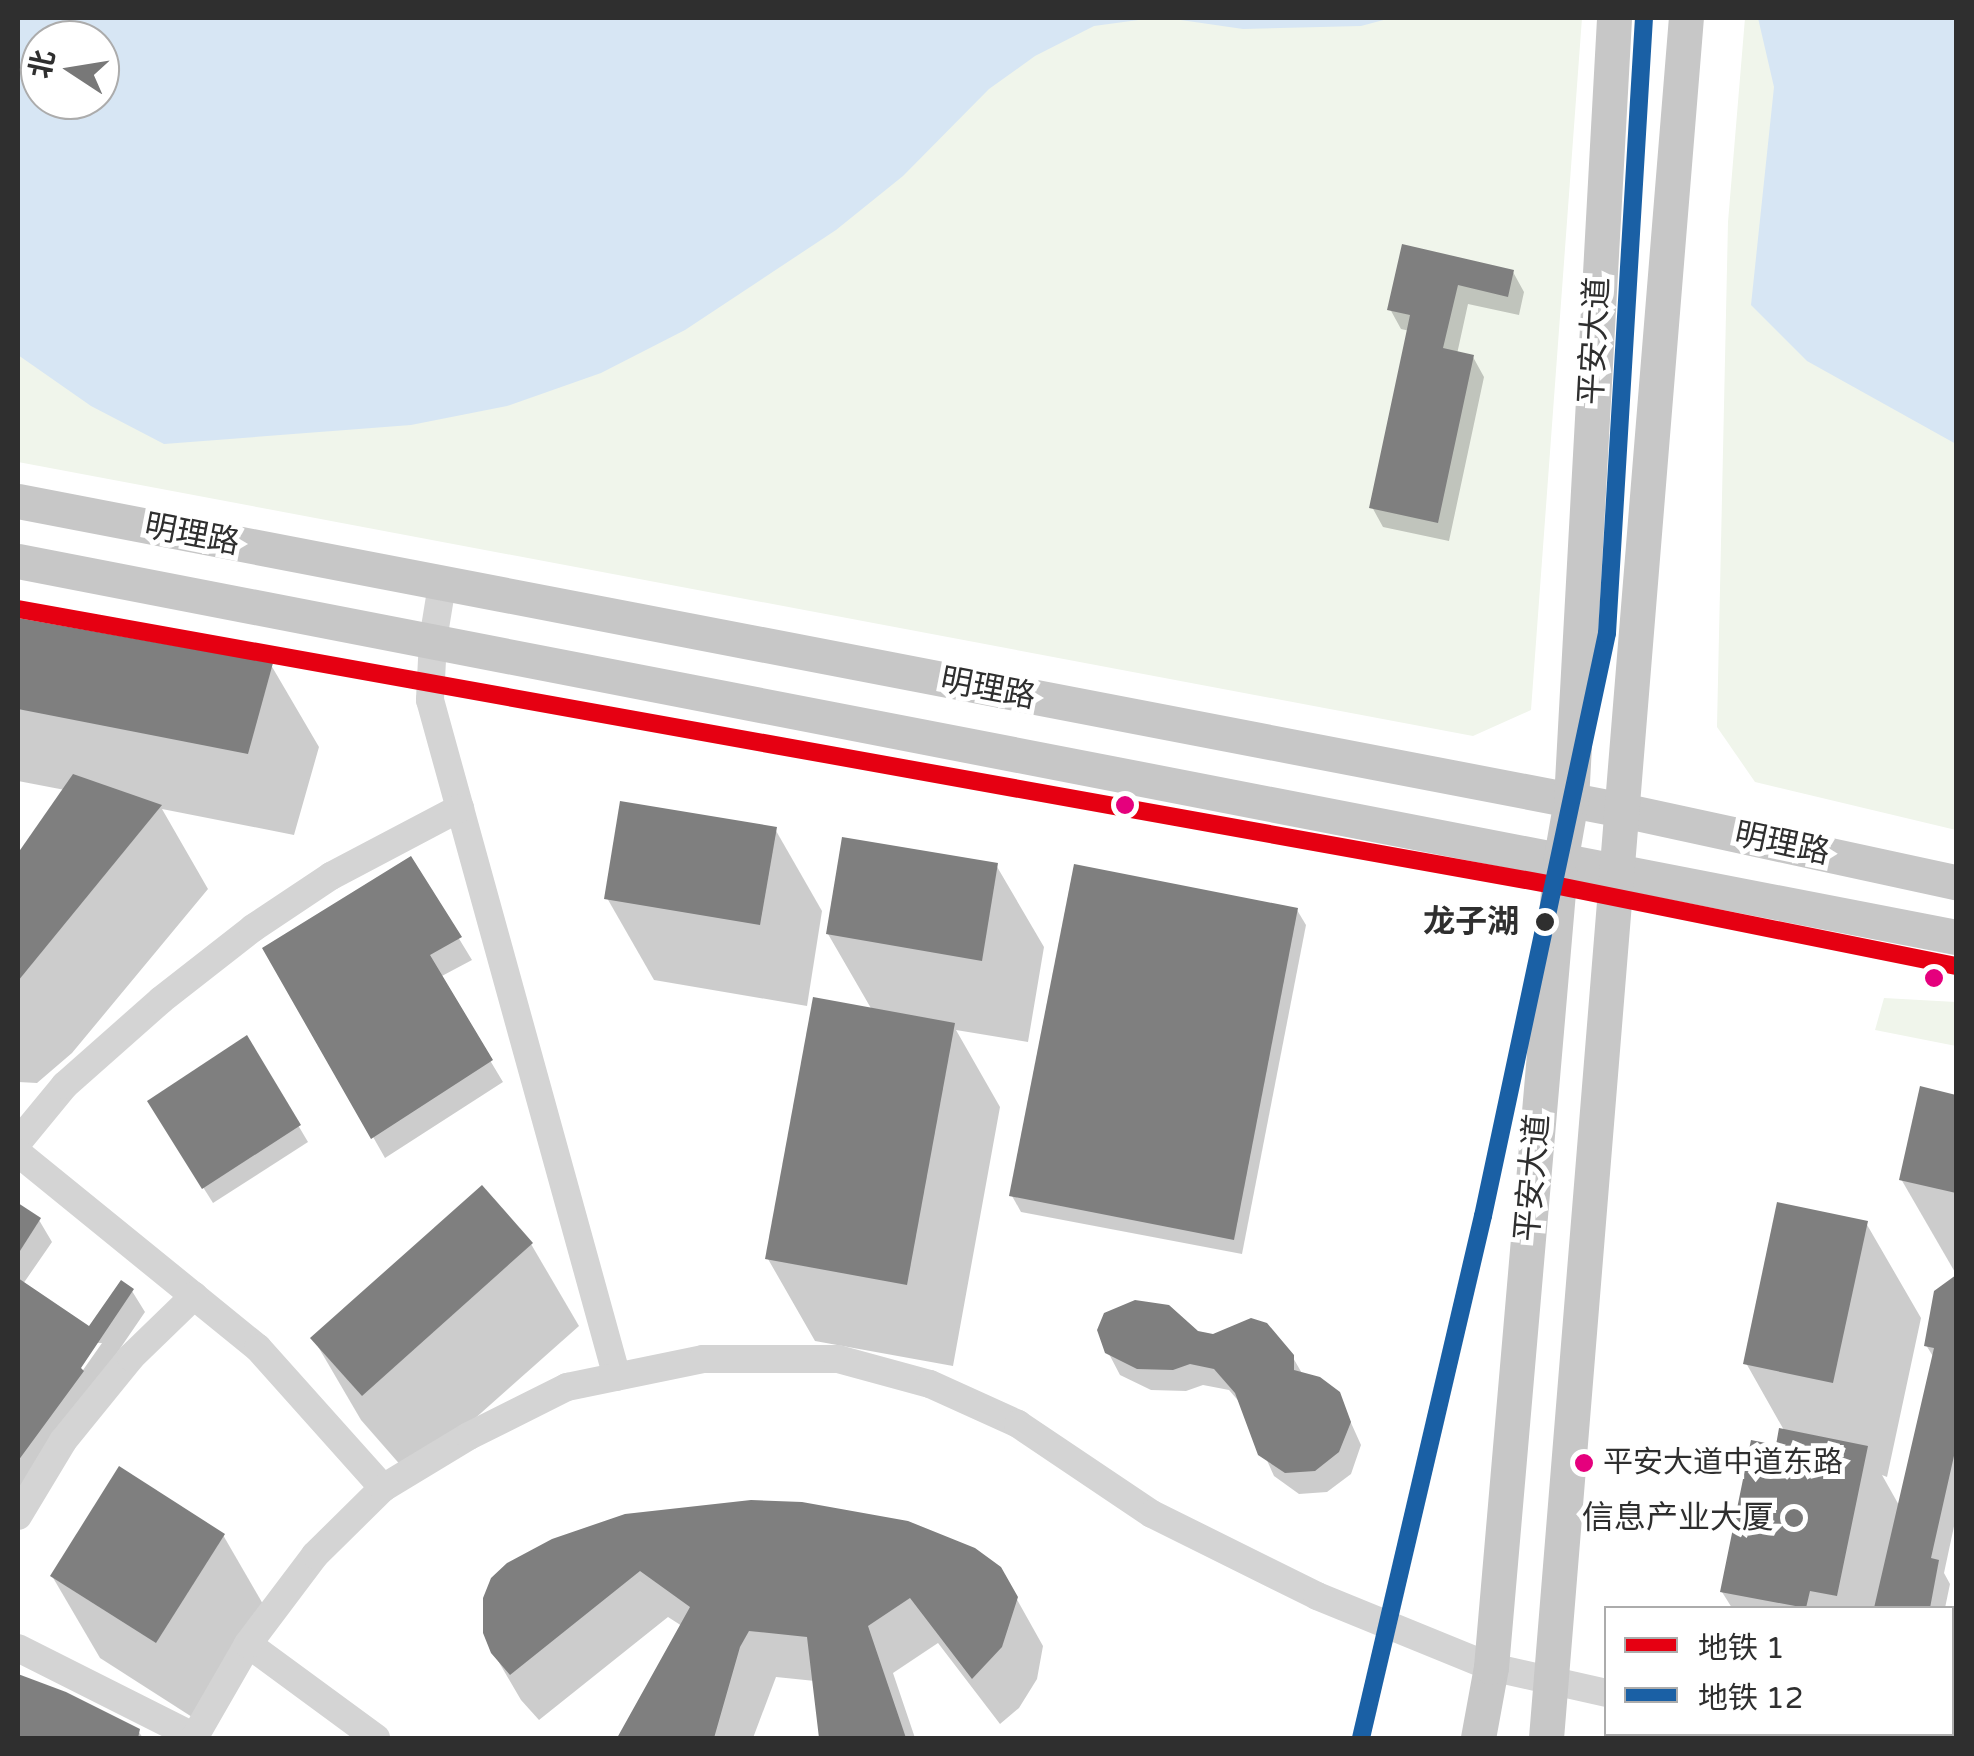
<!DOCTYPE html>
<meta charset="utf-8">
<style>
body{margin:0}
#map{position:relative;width:1974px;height:1756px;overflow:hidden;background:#fff;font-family:"Varela Round","Noto Sans SC",sans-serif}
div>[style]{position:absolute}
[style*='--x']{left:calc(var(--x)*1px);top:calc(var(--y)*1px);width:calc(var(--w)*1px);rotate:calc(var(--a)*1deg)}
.green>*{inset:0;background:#f0f5eb}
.water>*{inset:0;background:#d7e6f4}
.shadow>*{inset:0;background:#0003}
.building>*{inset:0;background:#7f7f7f}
.minor>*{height:28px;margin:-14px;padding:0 14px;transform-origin:14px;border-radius:14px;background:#d4d4d4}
.major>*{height:35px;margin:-17.5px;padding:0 17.5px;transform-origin:17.5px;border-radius:17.5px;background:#c7c7c7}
.metro-1>*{height:18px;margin:-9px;padding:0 9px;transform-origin:9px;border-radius:9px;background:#e60012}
.metro-2>*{height:18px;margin:-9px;padding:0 9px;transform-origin:9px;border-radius:9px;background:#1a60a5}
.dots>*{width:28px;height:28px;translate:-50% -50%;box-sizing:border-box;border:5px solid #fff;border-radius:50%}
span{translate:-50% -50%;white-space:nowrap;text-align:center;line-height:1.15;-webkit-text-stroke:10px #fff;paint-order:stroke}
.bus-label{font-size:30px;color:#2f2f2f}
.left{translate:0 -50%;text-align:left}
.street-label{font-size:32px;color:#2f2f2f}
.stop-label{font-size:32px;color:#2f2f2f;font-weight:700}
.right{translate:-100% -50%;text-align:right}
.poi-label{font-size:32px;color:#2f2f2f}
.frame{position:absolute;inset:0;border:20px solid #2f2f2f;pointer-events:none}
.legend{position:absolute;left:1604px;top:1606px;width:350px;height:130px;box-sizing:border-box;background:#fff;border:2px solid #acacac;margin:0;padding:12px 18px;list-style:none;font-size:30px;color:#2f2f2f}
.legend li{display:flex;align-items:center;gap:20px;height:50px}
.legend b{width:50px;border:2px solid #acacac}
.north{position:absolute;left:20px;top:20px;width:100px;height:100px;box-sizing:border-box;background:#fff;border:2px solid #acacac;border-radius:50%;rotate:282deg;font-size:28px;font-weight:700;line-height:40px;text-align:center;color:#2f2f2f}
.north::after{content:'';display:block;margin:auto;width:35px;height:45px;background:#787878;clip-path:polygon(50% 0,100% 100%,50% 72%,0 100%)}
</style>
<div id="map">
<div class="green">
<div style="clip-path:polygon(evenodd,18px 18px,1582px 18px,1531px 710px,1473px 736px,18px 462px,18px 18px,40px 40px,100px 40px,100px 100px,40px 100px,40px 40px)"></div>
<div style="clip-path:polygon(1745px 18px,1956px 18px,1956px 830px,1755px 782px,1717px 727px,1728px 222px)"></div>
<div style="clip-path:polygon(1884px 998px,1956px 1002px,1956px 1046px,1875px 1030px)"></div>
</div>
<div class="water">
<div style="clip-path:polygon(evenodd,18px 18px,1153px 18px,1094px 26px,1035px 56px,989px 89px,903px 176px,836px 230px,685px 330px,601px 373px,507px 406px,411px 425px,164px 444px,91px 406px,18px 355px,18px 18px,40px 40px,100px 40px,100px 100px,40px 100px,40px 40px)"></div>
<div style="clip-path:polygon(1167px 18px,1391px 18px,1361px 26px,1243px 29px)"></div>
<div style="clip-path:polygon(1758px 18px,1956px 18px,1956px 444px,1807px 361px,1751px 305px,1774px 87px)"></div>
</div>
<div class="shadow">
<div style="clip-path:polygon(1404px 247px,1513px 272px,1524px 292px,1519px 315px,1468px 304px,1457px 354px,1473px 357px,1484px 377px,1449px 541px,1383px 527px,1372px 507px,1410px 331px,1401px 329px,1390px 309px)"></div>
<div style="clip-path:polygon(18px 620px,271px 665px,319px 747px,294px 835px,162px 809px,208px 889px,72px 1053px,37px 1083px,18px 1082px,18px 857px,65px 790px,18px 781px)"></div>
<div style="clip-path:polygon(775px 829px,822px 911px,807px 1006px,654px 980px,607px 898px)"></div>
<div style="clip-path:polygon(411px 860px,472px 960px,440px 977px,503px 1082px,385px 1158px,266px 948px)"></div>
<div style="clip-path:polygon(996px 865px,1044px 947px,1028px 1042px,956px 1030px,1000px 1107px,953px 1366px,815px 1341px,768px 1259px,872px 1010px,828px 934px)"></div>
<div style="clip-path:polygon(1297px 910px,1306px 925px,1242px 1254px,1021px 1212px,1012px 1196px)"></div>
<div style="clip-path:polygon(247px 1039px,308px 1142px,213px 1203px,159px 1117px)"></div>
<div style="clip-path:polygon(1922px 1089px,1956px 1097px,1956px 1274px,1901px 1179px)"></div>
<div style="clip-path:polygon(evenodd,22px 1209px,39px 1220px,52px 1242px,23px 1284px,90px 1329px,132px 1291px,145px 1312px,22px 1492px,18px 1489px,18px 1215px,22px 1209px,96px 1343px,102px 1343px,76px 1380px,72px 1377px,96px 1343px)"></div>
<div style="clip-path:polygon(1866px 1223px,1921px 1318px,1887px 1477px,1882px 1475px,1900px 1507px,1934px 1358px,1926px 1345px,1937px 1293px,1956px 1278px,1956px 1517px,1944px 1573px,1950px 1584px,1945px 1608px,1732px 1608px,1722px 1592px,1785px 1432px,1746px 1363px)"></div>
<div style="clip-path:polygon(531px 1244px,579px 1326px,410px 1476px,361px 1420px,313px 1338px)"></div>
<div style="clip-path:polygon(1197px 1333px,1292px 1356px,1303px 1375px,1338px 1394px,1361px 1445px,1351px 1474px,1327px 1492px,1299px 1494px,1274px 1476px,1242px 1405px,1229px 1390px,1203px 1385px,1186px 1391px,1151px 1390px,1120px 1375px,1108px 1352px)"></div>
<div style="clip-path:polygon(223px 1535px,271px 1618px,203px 1724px,100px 1658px,52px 1576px)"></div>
<div style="clip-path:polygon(509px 1565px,1000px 1569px,1043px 1646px,1037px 1679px,1019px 1708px,1000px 1724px,938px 1643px,893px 1673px,915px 1738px,821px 1738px,815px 1681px,776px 1677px,753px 1738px,620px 1738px,682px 1626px,668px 1617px,539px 1720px,521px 1700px,493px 1652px)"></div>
<div style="clip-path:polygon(18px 1677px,65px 1694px,138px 1731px,143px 1738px,18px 1738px)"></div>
</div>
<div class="building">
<div style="clip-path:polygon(1402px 244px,1514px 270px,1508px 297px,1458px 285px,1443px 348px,1474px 355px,1438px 523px,1369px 508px,1410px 315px,1387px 310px)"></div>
<div style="clip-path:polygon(18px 618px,273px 663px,248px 754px,18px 709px)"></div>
<div style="clip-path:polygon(73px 774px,162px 805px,18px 981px,18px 853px)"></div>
<div style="clip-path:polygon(620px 801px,777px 827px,760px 925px,604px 899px)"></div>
<div style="clip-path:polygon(842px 837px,998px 863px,982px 961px,826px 934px)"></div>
<div style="clip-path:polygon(411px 856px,462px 937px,430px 955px,493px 1060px,371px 1139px,262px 948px)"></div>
<div style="clip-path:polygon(1074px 864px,1298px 908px,1234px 1240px,1009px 1196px)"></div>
<div style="clip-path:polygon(813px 997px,955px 1023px,907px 1285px,765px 1259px)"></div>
<div style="clip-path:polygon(247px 1035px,301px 1125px,202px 1189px,147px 1101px)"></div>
<div style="clip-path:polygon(1920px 1086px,1956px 1095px,1956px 1193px,1899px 1180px)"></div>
<div style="clip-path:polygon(482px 1185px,533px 1243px,362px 1396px,310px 1338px)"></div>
<div style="clip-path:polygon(1777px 1202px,1868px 1221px,1833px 1383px,1743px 1364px)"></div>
<div style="clip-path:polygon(18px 1203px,41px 1218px,18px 1254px)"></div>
<div style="clip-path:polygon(1956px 1275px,1956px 1447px,1931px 1558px,1939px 1560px,1930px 1608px,1874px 1608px,1934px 1348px,1924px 1346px,1934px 1291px)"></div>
<div style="clip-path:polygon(18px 1278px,89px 1326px,121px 1280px,134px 1289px,81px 1368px,84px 1371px,18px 1461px)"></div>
<div style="clip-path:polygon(1135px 1300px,1169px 1305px,1198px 1331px,1213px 1334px,1251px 1318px,1267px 1323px,1294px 1355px,1294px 1370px,1320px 1377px,1340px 1392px,1351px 1422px,1339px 1452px,1315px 1471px,1285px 1473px,1258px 1455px,1235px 1393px,1214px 1369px,1190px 1364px,1173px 1370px,1137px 1369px,1105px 1353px,1097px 1330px,1104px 1313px)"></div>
<div style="clip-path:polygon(1779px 1428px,1868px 1446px,1837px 1596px,1810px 1591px,1806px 1608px,1720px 1592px,1751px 1440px,1776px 1445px)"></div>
<div style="clip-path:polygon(119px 1466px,225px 1534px,156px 1643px,50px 1576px)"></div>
<div style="clip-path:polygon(751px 1500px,802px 1502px,908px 1521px,975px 1548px,1001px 1567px,1018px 1597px,1002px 1647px,972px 1679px,910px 1598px,868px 1626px,906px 1738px,819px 1738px,807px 1637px,749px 1631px,740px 1647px,714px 1738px,617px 1738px,690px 1607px,640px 1571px,510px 1675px,491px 1653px,483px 1633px,483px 1598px,491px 1578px,507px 1563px,552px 1539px,625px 1514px)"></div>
<div style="clip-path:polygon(18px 1674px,66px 1692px,140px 1729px,138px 1738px,18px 1738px)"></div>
</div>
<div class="minor">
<div style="--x:442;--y:585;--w:56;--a:99.3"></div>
<div style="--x:433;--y:640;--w:60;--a:92.9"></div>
<div style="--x:430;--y:700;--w:702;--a:74.56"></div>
<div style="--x:18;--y:1142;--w:74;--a:-50.5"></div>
<div style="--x:65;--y:1085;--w:128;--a:-41.5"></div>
<div style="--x:161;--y:1000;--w:117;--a:-38"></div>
<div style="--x:253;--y:928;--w:94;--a:-33.7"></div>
<div style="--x:331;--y:876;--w:146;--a:-27.8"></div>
<div style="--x:18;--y:1153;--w:309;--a:39.1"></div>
<div style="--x:258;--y:1348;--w:188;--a:48.2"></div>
<div style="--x:18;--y:1516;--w:87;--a:-59"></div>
<div style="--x:63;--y:1441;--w:108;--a:-51"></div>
<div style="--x:131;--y:1357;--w:88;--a:-44.1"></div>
<div style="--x:248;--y:1644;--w:159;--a:36.3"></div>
<div style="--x:18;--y:1648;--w:198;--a:26.7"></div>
<div style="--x:1817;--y:1734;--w:26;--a:9"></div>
<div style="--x:194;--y:1738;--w:108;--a:-60.1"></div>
<div style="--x:248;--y:1644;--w:111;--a:-53"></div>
<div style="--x:315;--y:1555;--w:95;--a:-44.6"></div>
<div style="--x:383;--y:1488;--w:100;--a:-31.2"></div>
<div style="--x:469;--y:1436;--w:110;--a:-26.6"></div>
<div style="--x:567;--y:1387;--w:139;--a:-11.6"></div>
<div style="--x:703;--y:1359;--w:135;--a:0"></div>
<div style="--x:838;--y:1359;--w:95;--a:15.2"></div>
<div style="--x:930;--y:1384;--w:97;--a:24.4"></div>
<div style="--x:1018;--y:1424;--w:161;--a:33.9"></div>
<div style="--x:1152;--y:1514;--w:184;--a:26.4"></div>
<div style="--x:1317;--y:1596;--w:188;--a:22.2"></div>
<div style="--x:1491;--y:1667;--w:118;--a:12.7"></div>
</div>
<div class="major">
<div style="--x:18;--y:501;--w:1633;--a:10.9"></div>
<div style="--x:1622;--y:810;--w:342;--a:12.2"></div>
<div style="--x:18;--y:561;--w:1974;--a:10.98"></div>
<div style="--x:1478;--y:1738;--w:72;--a:-79.6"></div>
<div style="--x:1491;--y:1667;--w:813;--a:-85.06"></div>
<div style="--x:1561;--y:857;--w:58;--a:-80"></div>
<div style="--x:1571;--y:800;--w:783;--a:-86.85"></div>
<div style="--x:1546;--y:1738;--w:1726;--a:-85.35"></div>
</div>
<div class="metro-1">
<div style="--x:18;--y:609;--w:1566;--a:10.19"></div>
<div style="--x:1559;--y:886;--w:405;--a:11.4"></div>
</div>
<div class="metro-2">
<div style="--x:1361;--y:1738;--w:536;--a:-76.85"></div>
<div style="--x:1483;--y:1216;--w:596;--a:-77.99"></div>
<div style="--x:1607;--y:633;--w:616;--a:-86.56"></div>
</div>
<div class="dots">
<div style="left:1125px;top:805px;background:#e5007d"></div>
<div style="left:1545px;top:922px;background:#2f2f2f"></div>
<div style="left:1934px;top:978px;background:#e5007d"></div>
<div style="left:1584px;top:1463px;background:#e5007d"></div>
<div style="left:1794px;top:1518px;background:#787878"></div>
</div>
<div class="bus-label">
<span class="left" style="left:1603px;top:1463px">平安大道中道东路</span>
</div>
<div class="street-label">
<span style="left:1595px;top:341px;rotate:-87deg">平安大道</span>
<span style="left:192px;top:535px;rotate:11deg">明理路</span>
<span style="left:988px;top:689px;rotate:11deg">明理路</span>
<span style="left:1782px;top:844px;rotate:12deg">明理路</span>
<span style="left:1533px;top:1178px;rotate:-85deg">平安大道</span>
</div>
<div class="stop-label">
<span class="right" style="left:1519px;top:922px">龙子湖</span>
</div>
<div class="poi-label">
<span class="right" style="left:1774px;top:1518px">信息产业大厦</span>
</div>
<div class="frame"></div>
<ul class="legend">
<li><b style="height:12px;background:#e60012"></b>地铁 1</li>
<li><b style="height:12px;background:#1a60a5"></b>地铁 12</li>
</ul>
<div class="north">北</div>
</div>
